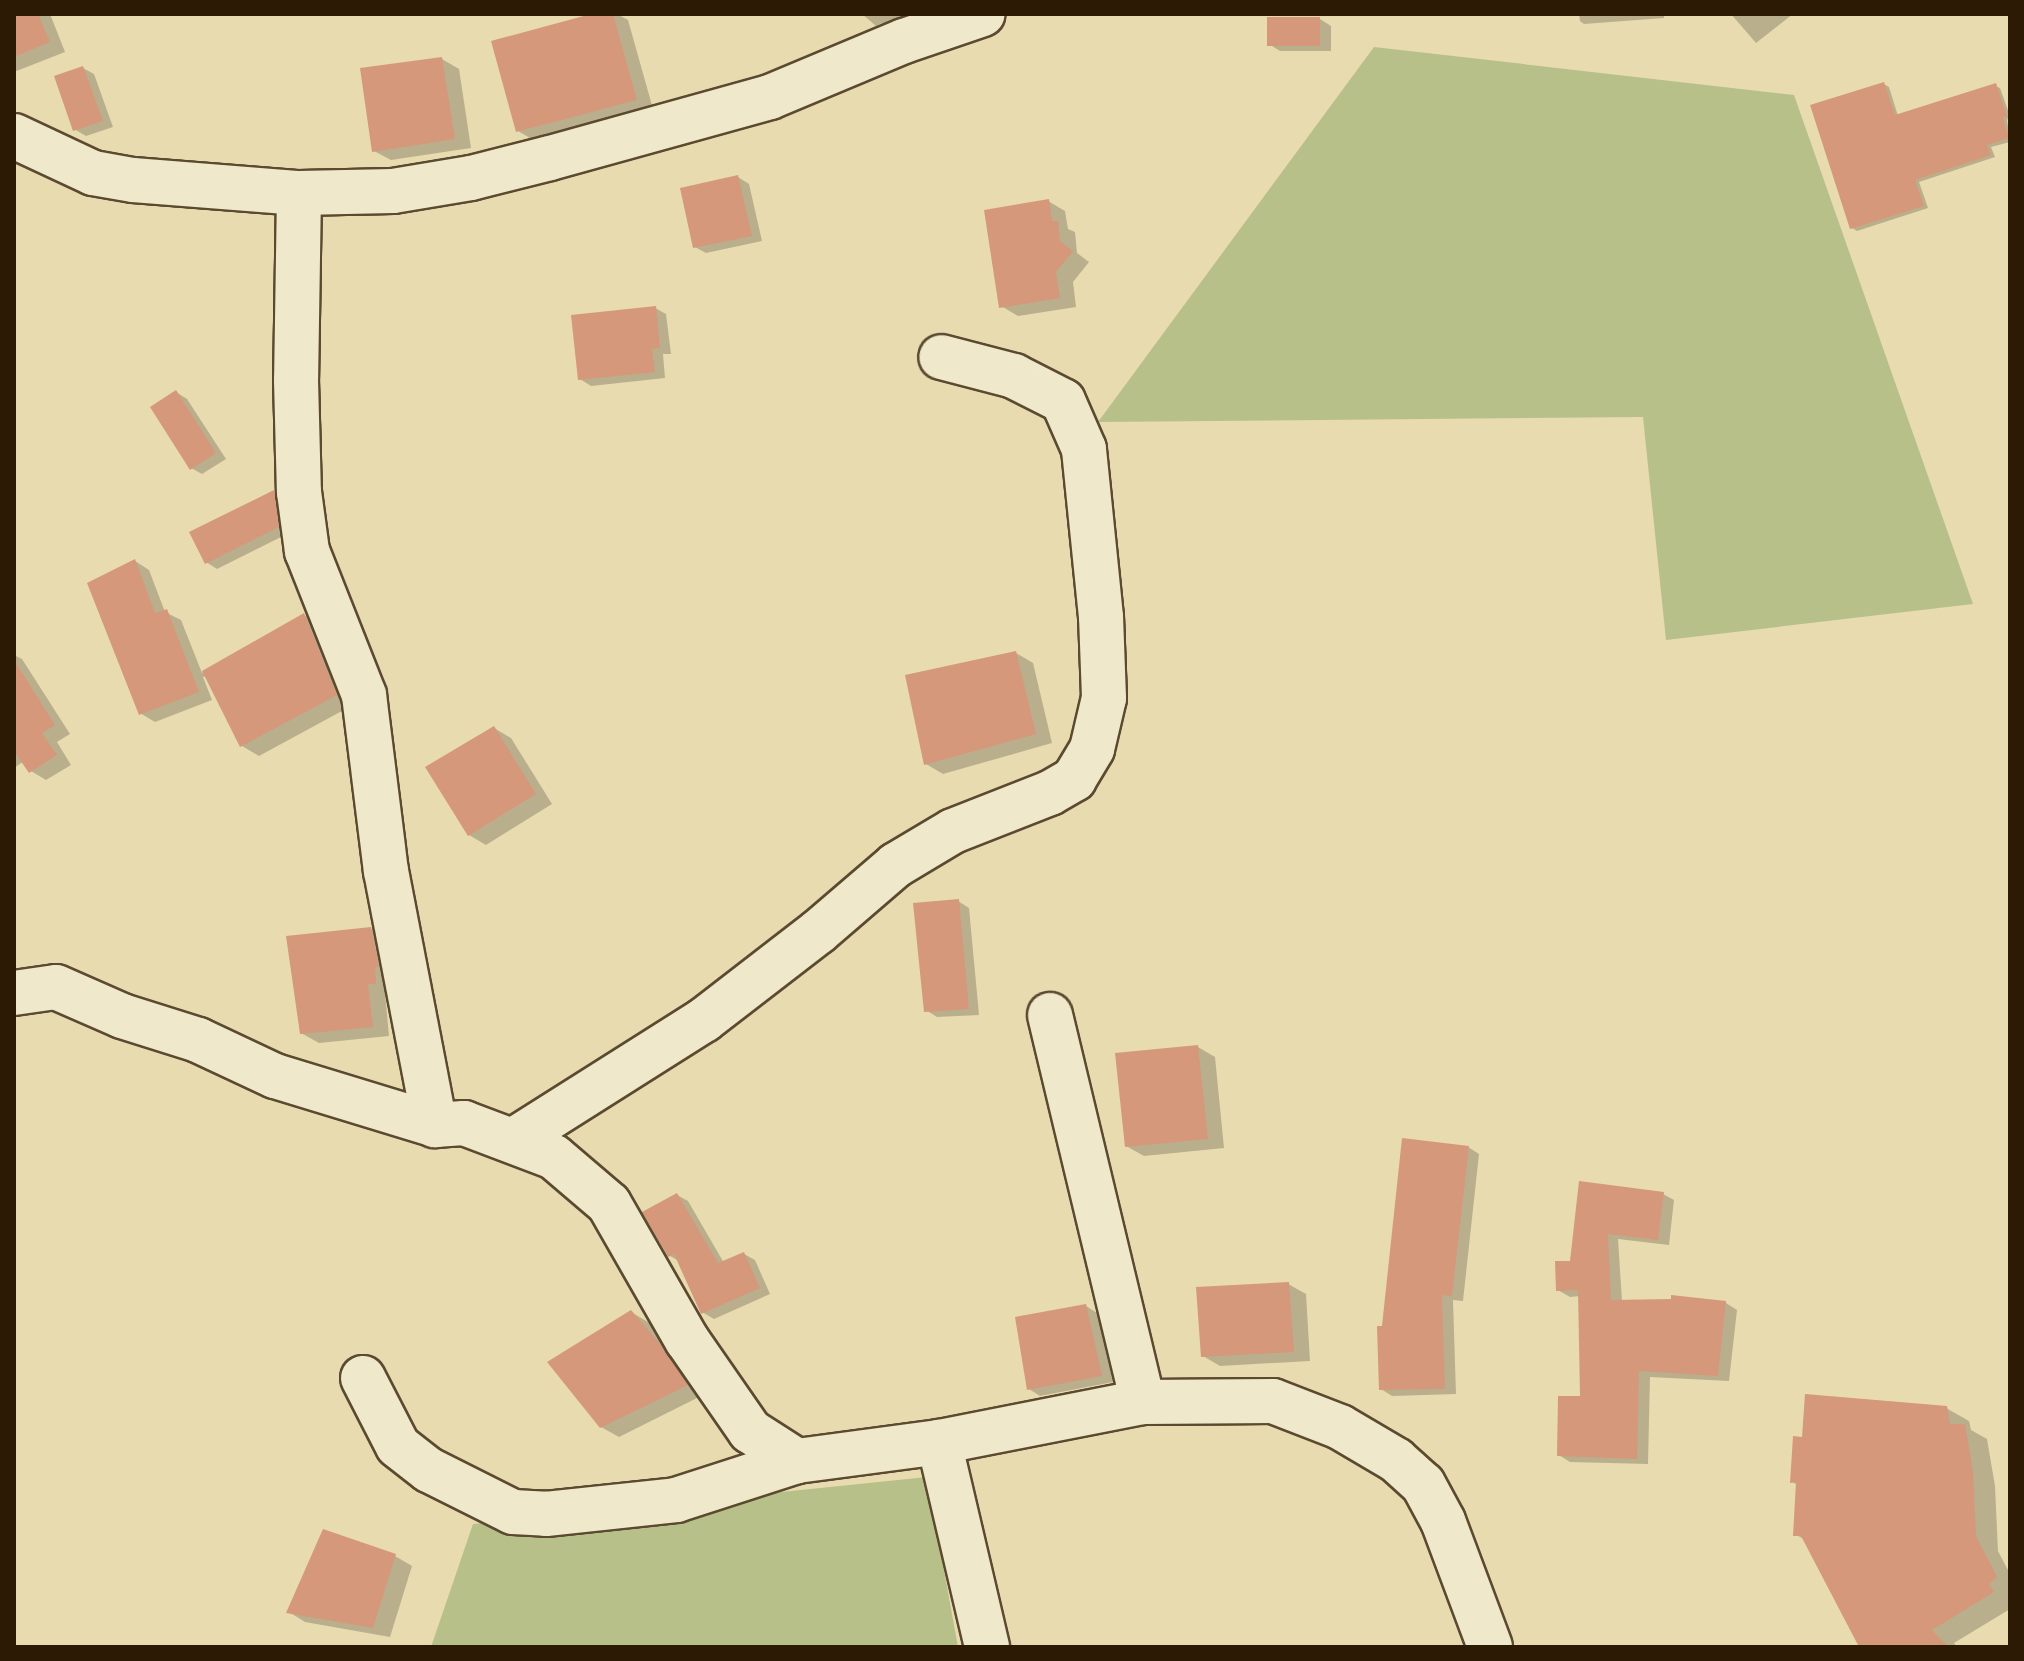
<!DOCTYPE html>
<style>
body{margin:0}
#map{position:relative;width:2024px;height:1661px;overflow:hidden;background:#e8dbaf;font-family:"Sorts Mill Goudy",serif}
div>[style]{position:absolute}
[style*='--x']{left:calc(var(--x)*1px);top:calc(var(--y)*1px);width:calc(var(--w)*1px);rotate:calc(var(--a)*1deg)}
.green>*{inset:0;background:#b8c089}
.shadow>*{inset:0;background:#0003}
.building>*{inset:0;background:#d5987a}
.roads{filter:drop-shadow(2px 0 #5b4a30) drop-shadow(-2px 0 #5b4a30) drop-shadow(0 2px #5b4a30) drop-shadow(0 -2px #5b4a30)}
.minor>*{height:44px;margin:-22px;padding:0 22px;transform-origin:22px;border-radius:22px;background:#f0e8cb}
span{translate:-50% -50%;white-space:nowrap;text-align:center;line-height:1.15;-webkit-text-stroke:8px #f0e8cb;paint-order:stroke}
.frame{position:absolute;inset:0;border:16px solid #2c1a05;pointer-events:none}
</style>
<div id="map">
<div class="green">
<div style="clip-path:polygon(1374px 47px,1794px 95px,1973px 604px,1666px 640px,1643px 417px,1098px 422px)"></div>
<div style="clip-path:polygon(927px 1477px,958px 1647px,431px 1647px,473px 1524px)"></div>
</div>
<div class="shadow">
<div style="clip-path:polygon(14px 14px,50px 14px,65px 52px,14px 72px)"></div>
<div style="clip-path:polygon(598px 14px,617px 14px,628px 20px,653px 109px,535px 141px,518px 131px)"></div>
<div style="clip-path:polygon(862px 14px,911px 14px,888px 27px,882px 23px,876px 26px)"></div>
<div style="clip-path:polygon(1579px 14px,1664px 14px,1664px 18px,1584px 24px,1580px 21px)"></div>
<div style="clip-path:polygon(1731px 14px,1793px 14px,1756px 43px)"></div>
<div style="clip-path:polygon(1320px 19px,1331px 26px,1331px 51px,1280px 51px,1269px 44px)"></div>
<div style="clip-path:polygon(442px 59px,459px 69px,471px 148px,391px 160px,374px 151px)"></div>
<div style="clip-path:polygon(83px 68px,94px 74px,113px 127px,86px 136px,74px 129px)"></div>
<div style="clip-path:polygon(1884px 84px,1889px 87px,1898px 116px,1995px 86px,2000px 88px,2010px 116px,2007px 120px,2010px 142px,1991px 147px,1995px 157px,1919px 182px,1928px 208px,1857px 231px,1852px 228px)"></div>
<div style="clip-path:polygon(738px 177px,749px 184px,762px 241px,706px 253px,695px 247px)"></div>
<div style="clip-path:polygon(1048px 201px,1065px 211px,1068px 229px,1075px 232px,1077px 253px,1089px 262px,1073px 282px,1076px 307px,1018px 316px,1001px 306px)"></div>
<div style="clip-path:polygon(655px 308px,666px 314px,671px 354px,663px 354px,665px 378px,591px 386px,580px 379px)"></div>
<div style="clip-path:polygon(176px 392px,187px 399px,226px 459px,202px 474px,191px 468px)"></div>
<div style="clip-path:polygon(274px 492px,285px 498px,289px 533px,217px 569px,206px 562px)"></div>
<div style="clip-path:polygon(135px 561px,149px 570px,165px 612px,181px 620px,202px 673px,304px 615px,321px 625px,353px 705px,259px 756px,242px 746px,206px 676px,203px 677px,212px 700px,155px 722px,140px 713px)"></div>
<div style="clip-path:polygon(1016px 653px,1033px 663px,1052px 743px,943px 774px,926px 764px)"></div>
<div style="clip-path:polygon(14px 655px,22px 659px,70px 734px,57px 742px,71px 765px,46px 780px,31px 771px,24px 761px,14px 768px)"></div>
<div style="clip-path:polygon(494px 728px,511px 738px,552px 804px,486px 845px,469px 835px)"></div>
<div style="clip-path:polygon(958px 901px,969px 908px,979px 1015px,937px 1017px,926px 1010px)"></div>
<div style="clip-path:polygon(371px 929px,388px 939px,393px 993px,385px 993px,389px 1036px,319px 1043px,301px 1033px)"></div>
<div style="clip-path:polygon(1198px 1047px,1215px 1057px,1224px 1148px,1144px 1156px,1126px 1146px)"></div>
<div style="clip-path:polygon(1468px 1147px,1479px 1154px,1463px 1301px,1453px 1300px,1456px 1394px,1392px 1396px,1381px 1389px,1383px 1328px)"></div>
<div style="clip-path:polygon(1581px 1183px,1663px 1194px,1674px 1200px,1669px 1245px,1618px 1239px,1622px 1301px,1726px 1303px,1737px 1310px,1729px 1381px,1650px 1377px,1648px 1464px,1570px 1462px,1559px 1455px,1582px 1398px,1580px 1296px,1570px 1297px,1558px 1290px,1571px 1263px)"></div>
<div style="clip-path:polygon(677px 1195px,688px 1201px,724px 1263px,744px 1254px,755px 1260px,770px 1294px,714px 1319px,702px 1312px,679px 1261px,670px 1256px)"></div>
<div style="clip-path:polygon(1288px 1284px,1306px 1294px,1310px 1361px,1220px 1366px,1203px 1356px)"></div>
<div style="clip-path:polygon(1086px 1306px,1097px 1313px,1113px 1382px,1040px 1396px,1029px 1389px)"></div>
<div style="clip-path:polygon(631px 1312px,648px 1322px,703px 1395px,619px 1437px,601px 1427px)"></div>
<div style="clip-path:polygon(1946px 1408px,1969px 1421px,1971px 1430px,1987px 1439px,1995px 1486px,1998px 1551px,2010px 1574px,2010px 1609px,1954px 1643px,1957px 1647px,1861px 1647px,1805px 1540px,1795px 1534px,1798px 1485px,1792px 1482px)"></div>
<div style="clip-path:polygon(395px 1556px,412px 1566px,390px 1637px,305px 1622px,289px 1612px)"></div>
</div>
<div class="building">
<div style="clip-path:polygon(14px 14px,38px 14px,50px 42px,14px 57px)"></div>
<div style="clip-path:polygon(591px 14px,613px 14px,637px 100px,516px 132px,491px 41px)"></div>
<div style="clip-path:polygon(1267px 17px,1320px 17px,1320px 46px,1267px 46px)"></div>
<div style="clip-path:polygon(442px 57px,455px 139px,372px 152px,360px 68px)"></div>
<div style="clip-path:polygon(83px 66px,103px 121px,73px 131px,54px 76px)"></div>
<div style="clip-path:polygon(1884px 82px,1895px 115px,1996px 83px,2007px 116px,2003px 118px,2009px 138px,1987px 145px,1991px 155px,1915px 180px,1924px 206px,1850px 229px,1810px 105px)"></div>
<div style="clip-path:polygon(738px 175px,752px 236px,693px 248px,680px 188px)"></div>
<div style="clip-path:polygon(1049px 199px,1052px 221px,1058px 221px,1060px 241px,1073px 251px,1056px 272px,1060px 298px,999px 308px,984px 210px)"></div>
<div style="clip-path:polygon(656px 306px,660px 348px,652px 349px,655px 372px,578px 380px,571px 315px)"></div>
<div style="clip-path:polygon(176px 390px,216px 453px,190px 470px,150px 407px)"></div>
<div style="clip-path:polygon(274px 490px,279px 527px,205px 564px,189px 532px)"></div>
<div style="clip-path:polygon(135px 559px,155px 613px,167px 609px,199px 692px,139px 715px,87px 583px)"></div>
<div style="clip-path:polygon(304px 613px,337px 695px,240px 747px,202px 671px)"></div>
<div style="clip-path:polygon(1016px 651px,1036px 734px,924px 765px,905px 675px)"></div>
<div style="clip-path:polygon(14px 660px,55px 725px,42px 733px,57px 755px,29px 773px,14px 751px)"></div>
<div style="clip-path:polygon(494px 726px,536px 794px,468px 836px,425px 767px)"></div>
<div style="clip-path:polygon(959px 899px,969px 1009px,924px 1012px,913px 903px)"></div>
<div style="clip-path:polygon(371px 927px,379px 967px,375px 967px,376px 984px,368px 984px,373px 1027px,300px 1034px,286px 936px)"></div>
<div style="clip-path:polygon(1198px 1045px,1208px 1139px,1125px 1147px,1115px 1053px)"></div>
<div style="clip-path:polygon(1402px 1138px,1469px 1146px,1452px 1296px,1442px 1295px,1445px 1389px,1379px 1390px,1377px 1326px,1382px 1326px)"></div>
<div style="clip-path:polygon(1579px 1181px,1664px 1192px,1658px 1240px,1608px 1234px,1611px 1300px,1671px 1299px,1671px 1295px,1726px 1301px,1718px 1376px,1639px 1371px,1637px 1459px,1557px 1456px,1558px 1396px,1580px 1396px,1578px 1290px,1556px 1291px,1555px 1261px,1570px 1261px)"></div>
<div style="clip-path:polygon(677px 1193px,718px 1263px,744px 1252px,760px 1288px,701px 1314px,674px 1254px,668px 1257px,642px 1212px)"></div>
<div style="clip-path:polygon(1289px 1282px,1294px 1352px,1201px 1357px,1196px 1287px)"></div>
<div style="clip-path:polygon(1086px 1304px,1102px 1376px,1027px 1390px,1015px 1317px)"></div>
<div style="clip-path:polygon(631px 1310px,661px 1345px,688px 1385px,600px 1428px,547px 1362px)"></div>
<div style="clip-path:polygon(1805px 1394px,1947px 1406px,1950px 1424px,1965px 1424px,1973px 1472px,1976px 1536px,1997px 1577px,1989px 1584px,1994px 1592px,1932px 1630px,1948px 1647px,1859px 1647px,1801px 1536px,1793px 1536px,1796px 1482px,1790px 1483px,1793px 1436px,1802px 1437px)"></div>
<div style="clip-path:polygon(323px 1529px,396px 1554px,373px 1628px,286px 1613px)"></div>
</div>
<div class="roads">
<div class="minor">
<div style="--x:14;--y:136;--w:87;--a:25.1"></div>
<div style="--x:93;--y:173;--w:41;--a:9.9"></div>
<div style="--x:133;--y:180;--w:167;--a:4.5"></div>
<div style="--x:299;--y:193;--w:94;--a:-1.2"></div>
<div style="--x:393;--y:191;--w:79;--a:-9.5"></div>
<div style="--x:471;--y:178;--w:81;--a:-14.2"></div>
<div style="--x:550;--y:158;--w:228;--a:-15.5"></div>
<div style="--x:770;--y:97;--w:145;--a:-22.7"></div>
<div style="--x:904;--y:41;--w:83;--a:-18.9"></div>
<div style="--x:299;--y:193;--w:187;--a:90.9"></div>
<div style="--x:296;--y:380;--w:112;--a:88.5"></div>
<div style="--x:299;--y:492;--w:60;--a:82.3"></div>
<div style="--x:307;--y:551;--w:155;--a:68.4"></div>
<div style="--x:364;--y:695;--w:177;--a:82.9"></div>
<div style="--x:386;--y:871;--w:259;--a:79.1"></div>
<div style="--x:14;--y:993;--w:42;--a:-8.1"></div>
<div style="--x:56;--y:987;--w:72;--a:23.7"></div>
<div style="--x:122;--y:1016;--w:80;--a:17.5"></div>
<div style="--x:198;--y:1040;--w:85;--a:25.1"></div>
<div style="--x:275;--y:1076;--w:167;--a:17"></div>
<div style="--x:435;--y:1125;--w:29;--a:-4"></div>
<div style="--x:464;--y:1123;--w:96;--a:20.7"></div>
<div style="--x:554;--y:1157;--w:72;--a:40.5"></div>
<div style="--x:609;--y:1204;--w:157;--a:60.2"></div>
<div style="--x:687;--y:1340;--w:111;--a:55.3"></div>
<div style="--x:750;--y:1431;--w:56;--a:32.6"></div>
<div style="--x:1050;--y:1015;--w:398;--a:76.5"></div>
<div style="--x:514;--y:1140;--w:225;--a:-32.3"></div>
<div style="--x:704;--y:1020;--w:144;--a:-37.7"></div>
<div style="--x:818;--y:932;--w:103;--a:-40.7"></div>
<div style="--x:896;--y:865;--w:66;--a:-30.8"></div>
<div style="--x:953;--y:831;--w:104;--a:-21.4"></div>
<div style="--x:1050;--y:793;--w:28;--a:-30"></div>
<div style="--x:1074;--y:779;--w:35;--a:-59"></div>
<div style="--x:1092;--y:749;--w:52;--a:-76.8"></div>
<div style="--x:1104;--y:698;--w:81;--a:-92.1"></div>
<div style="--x:1101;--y:617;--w:169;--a:-95.8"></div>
<div style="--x:1084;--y:449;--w:52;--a:-113.6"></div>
<div style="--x:1063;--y:401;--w:55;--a:-153"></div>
<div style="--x:1014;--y:376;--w:75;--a:-165.4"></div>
<div style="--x:363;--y:1378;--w:76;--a:62.8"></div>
<div style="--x:398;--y:1446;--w:39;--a:38"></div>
<div style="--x:429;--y:1470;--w:94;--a:26.6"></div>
<div style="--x:513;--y:1512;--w:33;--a:3"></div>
<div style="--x:546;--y:1514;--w:131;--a:-6.1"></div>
<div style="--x:676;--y:1500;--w:127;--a:-17.9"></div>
<div style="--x:797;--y:1461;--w:143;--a:-7.6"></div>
<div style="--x:939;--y:1442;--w:208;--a:-11.1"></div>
<div style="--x:1143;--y:1402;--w:130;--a:-0.4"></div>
<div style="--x:1273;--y:1401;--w:72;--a:21.2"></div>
<div style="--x:1340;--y:1427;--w:65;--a:30.5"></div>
<div style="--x:1396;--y:1460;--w:36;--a:42"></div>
<div style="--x:1423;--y:1484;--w:42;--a:61.6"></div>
<div style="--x:1443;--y:1521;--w:134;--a:69.5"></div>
<div style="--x:939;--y:1442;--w:211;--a:76.8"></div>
</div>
</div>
<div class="frame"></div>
</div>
